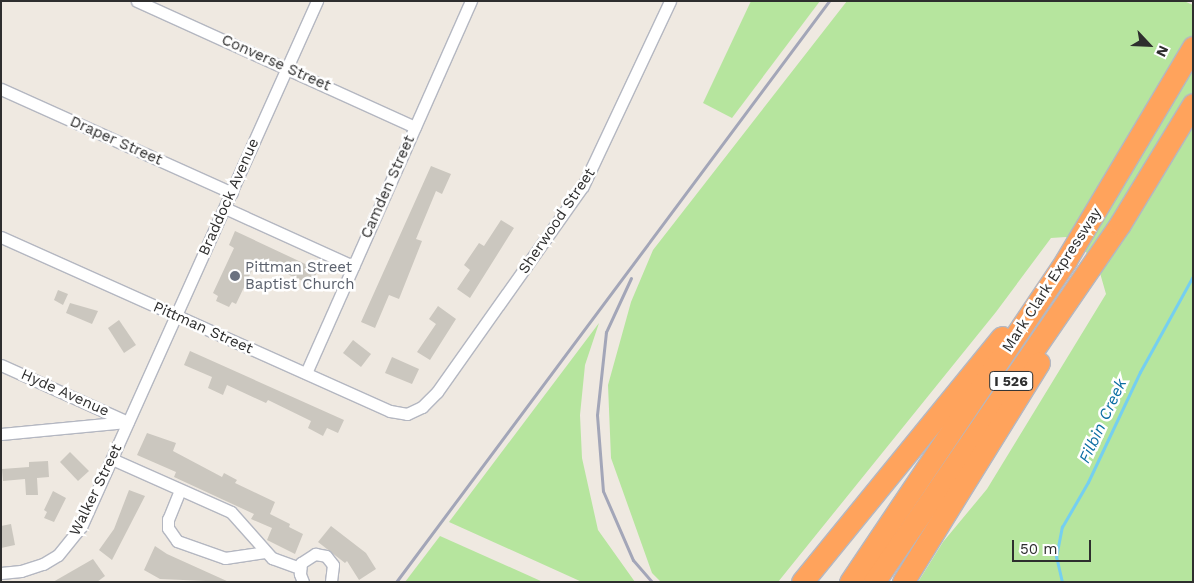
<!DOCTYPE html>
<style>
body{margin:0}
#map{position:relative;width:1194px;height:583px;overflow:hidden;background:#efe9e1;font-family:"Work Sans",sans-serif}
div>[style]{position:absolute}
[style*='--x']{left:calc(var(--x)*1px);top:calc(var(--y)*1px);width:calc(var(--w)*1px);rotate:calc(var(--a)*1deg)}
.green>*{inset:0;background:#b6e59e}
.stream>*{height:3px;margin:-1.5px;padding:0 1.5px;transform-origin:1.5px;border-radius:1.5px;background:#75cff0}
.building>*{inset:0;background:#cbc7bf}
.roads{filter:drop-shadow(1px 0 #b4b7c1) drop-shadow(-1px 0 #b4b7c1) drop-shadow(0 1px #b4b7c1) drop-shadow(0 -1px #b4b7c1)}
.minor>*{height:11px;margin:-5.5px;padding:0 5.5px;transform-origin:5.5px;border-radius:5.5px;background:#fff}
.motorway>*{height:21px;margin:-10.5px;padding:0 10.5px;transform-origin:10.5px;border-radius:10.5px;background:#ffa35c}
.rail>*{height:3px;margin:-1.5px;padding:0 1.5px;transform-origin:1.5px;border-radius:1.5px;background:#a3a6b8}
.dots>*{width:14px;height:14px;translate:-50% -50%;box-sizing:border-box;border:2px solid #fff;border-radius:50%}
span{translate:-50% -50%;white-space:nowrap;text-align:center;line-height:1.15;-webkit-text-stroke:5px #fff;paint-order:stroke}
.shield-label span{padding:1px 4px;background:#fff;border:1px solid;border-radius:4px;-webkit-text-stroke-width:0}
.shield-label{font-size:14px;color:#2e2e2e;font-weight:700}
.street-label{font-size:15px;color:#2e2e2e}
.worship-label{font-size:15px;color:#5b616d}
.left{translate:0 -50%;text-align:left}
.water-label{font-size:16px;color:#0d6fa3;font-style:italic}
.frame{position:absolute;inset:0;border:2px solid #2e2e2e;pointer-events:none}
.north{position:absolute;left:1124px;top:20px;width:50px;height:50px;-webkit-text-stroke:4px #fff;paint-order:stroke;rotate:115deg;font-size:14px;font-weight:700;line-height:20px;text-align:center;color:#2e2e2e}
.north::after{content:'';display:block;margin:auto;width:18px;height:22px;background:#2e2e2e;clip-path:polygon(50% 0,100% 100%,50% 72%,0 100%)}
.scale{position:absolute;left:1012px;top:540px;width:79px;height:22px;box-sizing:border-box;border:2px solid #2e2e2e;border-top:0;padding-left:6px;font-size:15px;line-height:18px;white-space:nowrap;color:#2e2e2e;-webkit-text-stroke:4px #fff;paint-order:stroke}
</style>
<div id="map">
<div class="green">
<div style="clip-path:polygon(751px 1px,820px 1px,732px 118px,703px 103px)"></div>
<div style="clip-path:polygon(847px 1px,1184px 1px,1193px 5px,1193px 582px,918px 582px,943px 542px,987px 489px,1106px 294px,1100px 273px,1086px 252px,1066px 237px,1051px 238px,996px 312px,778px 582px,661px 582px,652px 573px,611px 458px,608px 385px,631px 302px,653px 250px)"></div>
<div style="clip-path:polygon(599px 323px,585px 365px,580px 415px,582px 458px,598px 530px,635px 582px,582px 582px,449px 522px)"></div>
<div style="clip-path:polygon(440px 536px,543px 582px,405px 582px)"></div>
</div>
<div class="stream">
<div style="--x:1062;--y:582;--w:26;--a:-103"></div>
<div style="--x:1056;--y:557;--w:31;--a:-79"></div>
<div style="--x:1062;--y:527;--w:52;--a:-60"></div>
<div style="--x:1088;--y:482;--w:122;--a:-64.7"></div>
<div style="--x:1140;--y:372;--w:110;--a:-61.1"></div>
</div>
<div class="building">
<div style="clip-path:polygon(431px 166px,451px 174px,442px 194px,436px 191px,416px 239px,422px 241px,399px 299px,389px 295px,375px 328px,361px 322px)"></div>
<div style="clip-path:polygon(501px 220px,514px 228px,470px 298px,457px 289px,470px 270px,464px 265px,479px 243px,484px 246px)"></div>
<div style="clip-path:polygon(235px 231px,318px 270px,311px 285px,257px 260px,236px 304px,232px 302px,229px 307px,216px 301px,218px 296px,213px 293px,234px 248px,229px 245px)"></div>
<div style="clip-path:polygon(58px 290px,68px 294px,63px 305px,54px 300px)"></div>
<div style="clip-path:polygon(70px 303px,98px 311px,92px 324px,66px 313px)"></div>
<div style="clip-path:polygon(438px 306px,456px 319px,430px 360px,417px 352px,436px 324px,429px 319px)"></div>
<div style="clip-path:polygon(119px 320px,136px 345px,124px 353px,108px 328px)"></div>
<div style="clip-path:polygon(353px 340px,371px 354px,361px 367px,343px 353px)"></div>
<div style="clip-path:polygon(190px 351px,344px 420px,338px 433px,327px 428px,323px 436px,308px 428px,311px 421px,268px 400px,266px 403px,227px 385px,223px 395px,208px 388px,212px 377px,184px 365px)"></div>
<div style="clip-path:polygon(392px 357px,419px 369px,412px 384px,385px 373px)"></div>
<div style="clip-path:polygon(147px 433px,176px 443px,173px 451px,222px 477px,224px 473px,237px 480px,235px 483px,275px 502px,270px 514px,290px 524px,289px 527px,303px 534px,295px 554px,267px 540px,272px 528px,251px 519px,254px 514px,174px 477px,176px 472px,137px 455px)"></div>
<div style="clip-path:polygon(70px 452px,89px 471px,78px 481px,60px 462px)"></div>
<div style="clip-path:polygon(48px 461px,49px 477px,37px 478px,38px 495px,26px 495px,25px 479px,3px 481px,2px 469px,29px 467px,29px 462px)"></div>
<div style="clip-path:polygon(129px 490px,145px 496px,112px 560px,99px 550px,114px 529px)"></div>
<div style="clip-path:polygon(53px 491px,66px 498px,54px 522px,44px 518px,47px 512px,44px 510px)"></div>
<div style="clip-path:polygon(11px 524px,15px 545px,1px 548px,1px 526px)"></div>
<div style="clip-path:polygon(331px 526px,366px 553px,376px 569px,359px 580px,347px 561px,345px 563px,318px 542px)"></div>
<div style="clip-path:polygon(155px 546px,167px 554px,229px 582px,160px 579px,144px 570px)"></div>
<div style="clip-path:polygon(93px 559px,105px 576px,97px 582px,53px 582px)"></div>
</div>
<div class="roads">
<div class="minor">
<div style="--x:137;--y:1;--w:305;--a:24.4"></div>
<div style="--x:1;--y:89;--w:253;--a:24.2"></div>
<div style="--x:225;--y:208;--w:141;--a:24.4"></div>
<div style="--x:1;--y:237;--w:426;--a:24.1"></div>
<div style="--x:390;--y:411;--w:17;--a:10"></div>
<div style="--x:407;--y:414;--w:17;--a:-25"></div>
<div style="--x:422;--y:407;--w:21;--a:-45"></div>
<div style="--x:437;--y:392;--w:252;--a:-54.7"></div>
<div style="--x:583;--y:186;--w:204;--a:-64.8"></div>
<div style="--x:1;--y:365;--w:139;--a:24.2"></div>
<div style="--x:306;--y:373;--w:407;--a:-66.1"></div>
<div style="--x:1;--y:434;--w:126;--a:-5.5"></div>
<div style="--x:112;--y:459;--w:130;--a:24"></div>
<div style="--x:231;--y:512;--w:62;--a:48.3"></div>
<div style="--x:272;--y:558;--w:30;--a:20"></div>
<div style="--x:180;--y:490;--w:31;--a:112"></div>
<div style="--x:168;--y:519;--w:9;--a:90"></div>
<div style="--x:168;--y:528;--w:16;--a:55"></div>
<div style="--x:177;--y:541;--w:51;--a:19.5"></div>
<div style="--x:225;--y:558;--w:40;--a:-8.5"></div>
<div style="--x:1;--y:573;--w:20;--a:-6"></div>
<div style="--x:21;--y:571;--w:23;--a:-18"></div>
<div style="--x:43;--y:564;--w:17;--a:-31"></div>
<div style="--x:58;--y:555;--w:36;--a:-51"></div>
<div style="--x:81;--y:527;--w:577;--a:-65.84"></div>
<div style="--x:303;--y:582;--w:9;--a:-111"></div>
<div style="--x:300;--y:574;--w:11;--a:-85"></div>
<div style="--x:301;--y:563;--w:17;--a:-33"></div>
<div style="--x:315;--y:554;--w:11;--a:10"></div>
<div style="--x:326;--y:556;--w:11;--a:52"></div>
<div style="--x:333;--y:565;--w:17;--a:97"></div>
</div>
<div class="motorway">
<div style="--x:802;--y:582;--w:316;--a:-50.8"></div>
<div style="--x:850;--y:582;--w:388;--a:-56.1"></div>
<div style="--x:1066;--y:260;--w:248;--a:-59.2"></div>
<div style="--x:874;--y:582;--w:434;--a:-55.5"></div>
<div style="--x:1120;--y:224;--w:140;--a:-58.7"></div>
<div style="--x:903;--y:582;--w:258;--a:-58.2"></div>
</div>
</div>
<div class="rail">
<div style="--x:631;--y:278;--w:60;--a:114.8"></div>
<div style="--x:606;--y:332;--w:83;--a:96.2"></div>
<div style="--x:597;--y:415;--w:76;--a:85.5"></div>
<div style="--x:603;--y:491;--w:75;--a:66.5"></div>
<div style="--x:633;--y:560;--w:29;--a:49"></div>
<div style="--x:396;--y:582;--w:725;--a:-53.3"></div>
</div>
<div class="dots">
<div style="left:235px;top:276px;background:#6b7280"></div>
</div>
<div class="shield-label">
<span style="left:1011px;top:381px">I 526</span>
</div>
<div class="street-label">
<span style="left:276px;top:63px;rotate:24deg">Converse Street</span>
<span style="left:116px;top:141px;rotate:24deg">Draper Street</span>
<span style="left:388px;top:187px;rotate:-66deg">Camden Street</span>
<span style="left:229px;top:197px;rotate:-66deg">Braddock Avenue</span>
<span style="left:557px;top:221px;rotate:-56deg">Sherwood Street</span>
<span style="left:1052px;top:280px;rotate:-57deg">Mark Clark Expressway</span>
<span style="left:203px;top:328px;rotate:24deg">Pittman Street</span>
<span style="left:65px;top:393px;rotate:24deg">Hyde Avenue</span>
<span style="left:96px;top:490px;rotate:-64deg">Walker Street</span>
</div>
<div class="worship-label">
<span class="left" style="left:245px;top:276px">Pittman Street<br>Baptist Church</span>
</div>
<div class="water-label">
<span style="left:1103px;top:421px;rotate:-65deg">Filbin Creek</span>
</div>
<div class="frame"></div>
<div class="north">N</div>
<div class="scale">50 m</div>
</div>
